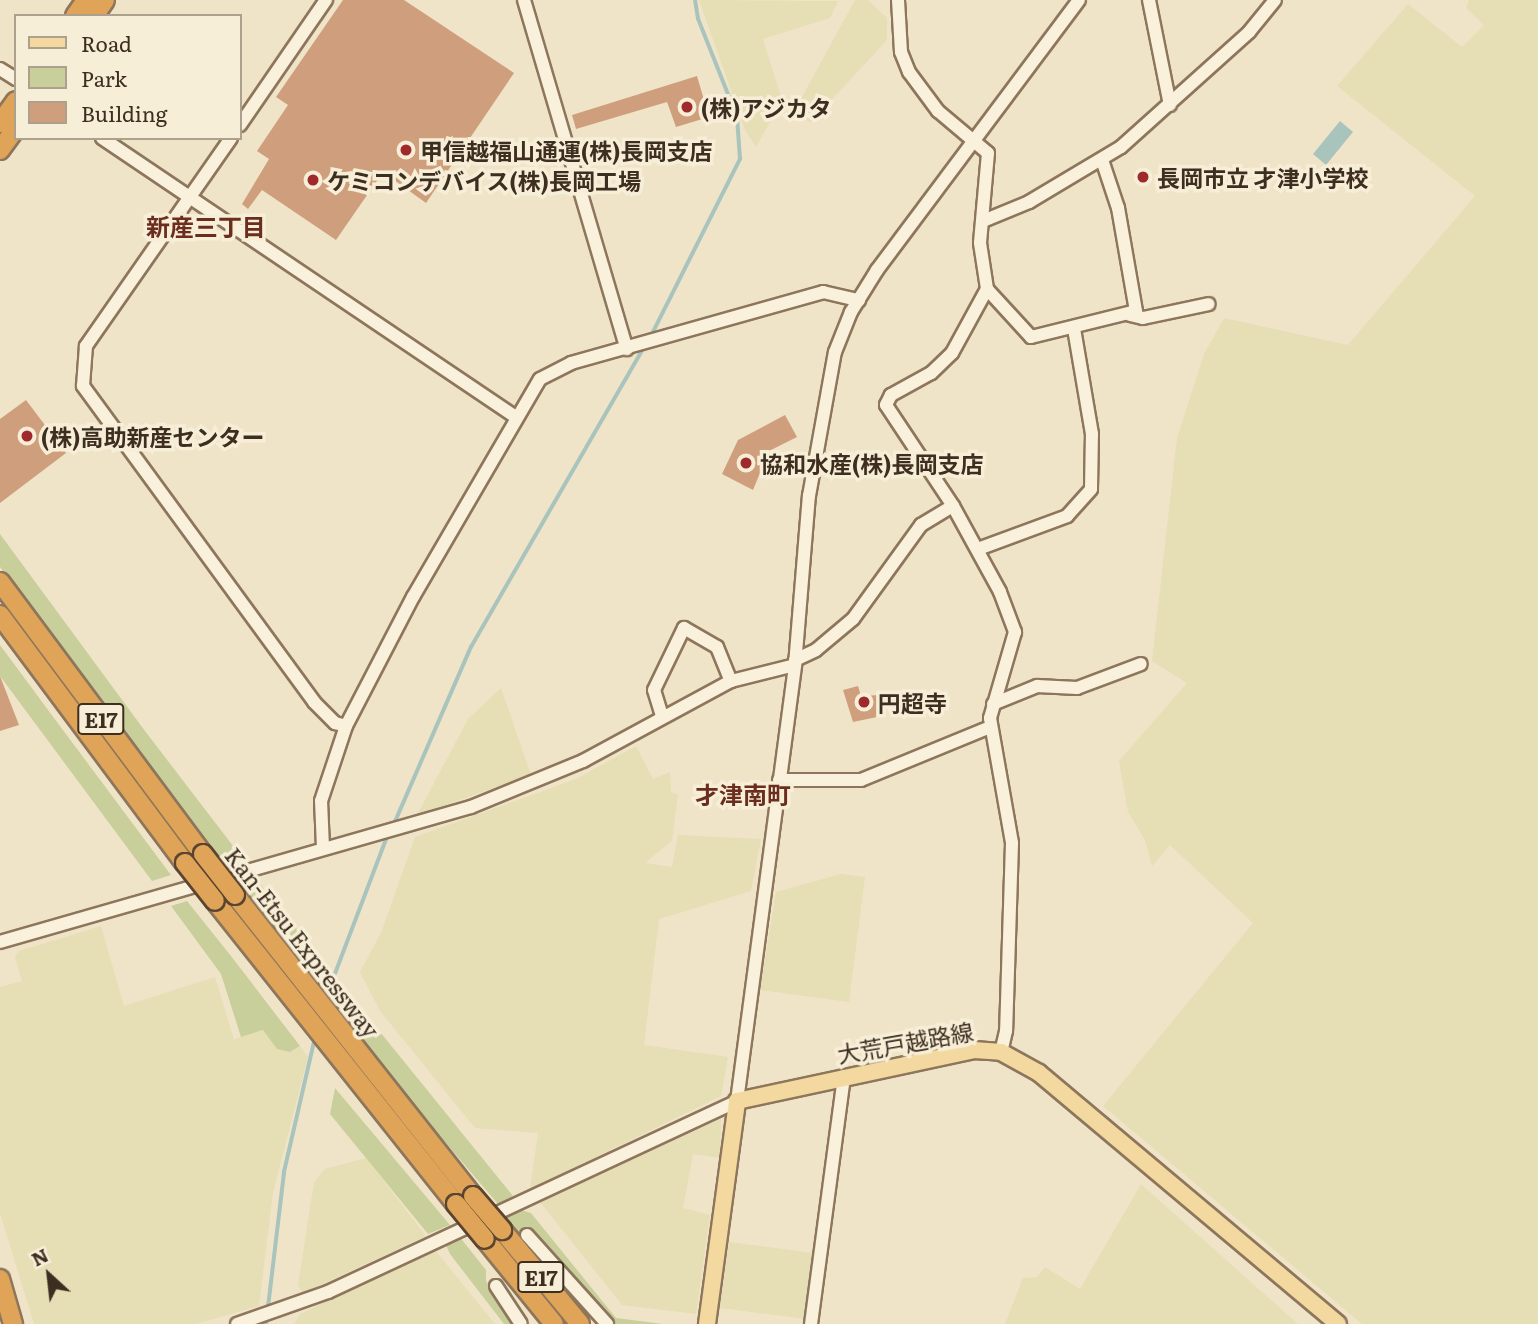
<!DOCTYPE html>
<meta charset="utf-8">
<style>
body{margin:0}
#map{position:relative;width:1538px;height:1324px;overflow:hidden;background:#f0e4c8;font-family:Literata,"Noto Sans JP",serif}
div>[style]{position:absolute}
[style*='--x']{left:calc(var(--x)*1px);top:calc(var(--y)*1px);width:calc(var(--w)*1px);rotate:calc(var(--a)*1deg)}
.farmland>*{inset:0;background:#e6deb5}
.green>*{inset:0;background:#c9cf9b}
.water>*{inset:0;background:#a9c4bc}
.stream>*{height:3.5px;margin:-1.75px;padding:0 1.75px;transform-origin:1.75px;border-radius:1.75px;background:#a9c4bc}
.building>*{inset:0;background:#cf9f7d}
.roads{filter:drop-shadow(2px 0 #8d765c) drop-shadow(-2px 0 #8d765c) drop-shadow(0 2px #8d765c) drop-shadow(0 -2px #8d765c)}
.minor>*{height:12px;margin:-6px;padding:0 6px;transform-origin:6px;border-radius:6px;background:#faf1dc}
.major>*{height:16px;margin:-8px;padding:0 8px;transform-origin:8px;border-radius:8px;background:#f3d9a0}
.highway>*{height:18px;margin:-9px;padding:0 9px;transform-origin:9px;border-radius:9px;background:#e0a458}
.bridges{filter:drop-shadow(2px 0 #5b4430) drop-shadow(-2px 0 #5b4430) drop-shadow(0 2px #5b4430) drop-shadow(0 -2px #5b4430)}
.highway-bridge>*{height:18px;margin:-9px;padding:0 9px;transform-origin:9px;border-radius:9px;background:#e0a458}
.dots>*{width:19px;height:19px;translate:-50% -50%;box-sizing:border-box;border:4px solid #f7eed8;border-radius:50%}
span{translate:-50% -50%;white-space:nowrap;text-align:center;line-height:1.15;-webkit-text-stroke:7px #f7eed8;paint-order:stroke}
.shield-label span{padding:2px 5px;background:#f7eed8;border:2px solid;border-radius:5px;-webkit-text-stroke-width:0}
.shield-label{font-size:21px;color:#3d2e20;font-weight:700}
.poi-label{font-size:23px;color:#3d2e20;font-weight:700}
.left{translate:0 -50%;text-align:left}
.street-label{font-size:23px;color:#3d2e20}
.neighbourhood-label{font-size:24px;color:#6b2e1e;font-weight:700}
.legend{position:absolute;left:14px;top:14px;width:228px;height:126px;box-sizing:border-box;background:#f7eed8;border:2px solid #ada18e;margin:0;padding:9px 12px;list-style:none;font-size:21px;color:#3d2e20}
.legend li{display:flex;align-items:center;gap:14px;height:35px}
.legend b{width:35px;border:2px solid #ada18e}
.north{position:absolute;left:14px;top:1240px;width:70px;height:70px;-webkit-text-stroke:5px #f7eed8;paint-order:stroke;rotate:333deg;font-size:19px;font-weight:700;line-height:28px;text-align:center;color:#3d2e20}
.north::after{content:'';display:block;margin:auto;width:24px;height:32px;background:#3d2e20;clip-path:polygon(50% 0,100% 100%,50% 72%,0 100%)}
</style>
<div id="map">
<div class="farmland">
<div style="clip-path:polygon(699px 0,838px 1px,830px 18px,763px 39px,782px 100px,756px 147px,745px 130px)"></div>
<div style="clip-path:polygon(855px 0,868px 0,887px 18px,887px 40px,810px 123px,795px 110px)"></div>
<div style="clip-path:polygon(1469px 0,1538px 0,1538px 1324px,1362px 1324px,1103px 1106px,1253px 923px,1170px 845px,1152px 866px,1145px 840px,1128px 812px,1119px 761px,1187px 683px,1152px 661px,1177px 438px,1204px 354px,1224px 318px,1348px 345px,1475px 196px,1337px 86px,1408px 4px,1462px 47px,1484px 25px,1466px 8px)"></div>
<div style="clip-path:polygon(501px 688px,531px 775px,417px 815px,468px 719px)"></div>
<div style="clip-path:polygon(636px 746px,653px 779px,670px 772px,671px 792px,678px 795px,672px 841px,645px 863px,672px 867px,678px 835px,761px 839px,751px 891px,659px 919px,644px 1045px,728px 1057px,721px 1096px,530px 1189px,538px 1133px,475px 1128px,380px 1011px,360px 972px,381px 933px,415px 837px,576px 779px)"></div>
<div style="clip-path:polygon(841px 874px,865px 877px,849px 1002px,760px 990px,776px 892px)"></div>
<div style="clip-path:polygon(101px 926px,124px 1006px,215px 977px,234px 1039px,264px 1030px,290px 1052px,300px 1046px,308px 1057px,273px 1193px,259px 1306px,196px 1324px,34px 1324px,0 1213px,0 987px,22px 981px,15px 957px,19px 951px)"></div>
<div style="clip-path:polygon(721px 1119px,720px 1158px,693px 1154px,683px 1208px,710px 1215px,696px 1314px,622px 1305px,540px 1202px)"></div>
<div style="clip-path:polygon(366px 1158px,426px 1236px,303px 1293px,298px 1285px,314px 1182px,325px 1169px)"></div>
<div style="clip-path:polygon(1141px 1184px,1298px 1324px,1005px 1324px,1023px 1278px,1037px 1277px,1045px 1267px,1080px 1289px)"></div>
<div style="clip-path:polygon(729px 1242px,813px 1253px,806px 1319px,720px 1308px)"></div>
<div style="clip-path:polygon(435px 1250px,495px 1324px,294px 1324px,300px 1314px)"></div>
</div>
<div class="green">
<div style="clip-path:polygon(0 534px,145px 731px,240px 855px,218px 861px,129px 742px,0 567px)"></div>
<div style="clip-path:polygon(0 645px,54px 718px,171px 875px,152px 881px,0 676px)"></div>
<div style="clip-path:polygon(257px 880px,324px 961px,316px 987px,237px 886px)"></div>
<div style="clip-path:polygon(187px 901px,231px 956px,300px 1046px,290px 1052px,277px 1049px,263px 1030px,241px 1037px,221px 974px,171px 906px)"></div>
<div style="clip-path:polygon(361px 1016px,372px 1022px,513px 1196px,498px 1204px,351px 1032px)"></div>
<div style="clip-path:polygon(335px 1088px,450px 1225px,428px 1234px,330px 1114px)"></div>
<div style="clip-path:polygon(517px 1209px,531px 1213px,616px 1318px,663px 1324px,614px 1324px,533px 1244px,522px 1239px,504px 1216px)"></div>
<div style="clip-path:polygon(459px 1236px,486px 1270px,486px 1281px,514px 1324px,504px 1324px,450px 1254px,445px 1243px)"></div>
</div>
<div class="water">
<div style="clip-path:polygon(1340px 121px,1353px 132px,1326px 165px,1313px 154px)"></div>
</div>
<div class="stream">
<div style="--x:651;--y:336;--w:198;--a:-63.3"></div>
<div style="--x:740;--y:159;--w:42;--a:-94.1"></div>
<div style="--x:737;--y:117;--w:105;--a:-111.7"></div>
<div style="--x:698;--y:19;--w:19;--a:-99"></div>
<div style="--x:394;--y:824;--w:193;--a:-66.5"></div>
<div style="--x:471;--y:647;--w:348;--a:-60"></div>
<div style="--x:325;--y:1000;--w:178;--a:-69.2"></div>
<div style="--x:266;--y:1324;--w:153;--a:-83.2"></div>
<div style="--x:284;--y:1172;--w:138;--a:-77"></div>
</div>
<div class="building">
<div style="clip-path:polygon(343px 0,404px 0,514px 73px,426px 203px,383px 172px,336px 240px,262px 190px,248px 209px,242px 204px,269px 159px,257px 151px,288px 105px,276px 97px)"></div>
<div style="clip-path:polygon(697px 76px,709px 117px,676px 127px,667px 102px,576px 129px,572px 115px)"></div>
<div style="clip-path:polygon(26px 400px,66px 453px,0 503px,0 419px)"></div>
<div style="clip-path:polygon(785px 415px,797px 437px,769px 451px,753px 490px,722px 474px,738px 440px)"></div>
<div style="clip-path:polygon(0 676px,19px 725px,0 731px)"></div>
<div style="clip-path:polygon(858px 686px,861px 696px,880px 695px,882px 716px,853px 722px,843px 690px)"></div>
</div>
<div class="roads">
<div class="minor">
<div style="--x:524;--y:0;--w:364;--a:73.6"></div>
<div style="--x:898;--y:0;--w:52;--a:86.7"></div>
<div style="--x:901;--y:52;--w:22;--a:68"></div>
<div style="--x:909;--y:72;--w:49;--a:53.4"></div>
<div style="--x:938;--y:111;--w:65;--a:40"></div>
<div style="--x:988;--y:153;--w:90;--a:95.1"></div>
<div style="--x:980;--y:243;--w:47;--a:81.3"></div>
<div style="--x:987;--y:289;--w:73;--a:118.7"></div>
<div style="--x:952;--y:353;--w:29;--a:136"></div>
<div style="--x:931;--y:373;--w:46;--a:151.2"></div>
<div style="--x:891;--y:395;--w:11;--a:117"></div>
<div style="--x:886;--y:405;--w:121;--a:56.4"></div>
<div style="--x:953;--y:506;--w:98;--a:61.3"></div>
<div style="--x:1000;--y:592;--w:43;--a:69.4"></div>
<div style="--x:1015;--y:632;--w:90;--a:106.2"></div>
<div style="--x:990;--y:718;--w:127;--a:80"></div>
<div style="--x:1012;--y:843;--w:188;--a:91.8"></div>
<div style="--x:1006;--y:1031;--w:22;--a:103"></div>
<div style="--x:1149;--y:0;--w:107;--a:78.7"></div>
<div style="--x:0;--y:69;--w:19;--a:32"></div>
<div style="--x:240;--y:125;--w:152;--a:-55.5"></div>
<div style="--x:102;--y:138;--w:499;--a:34"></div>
<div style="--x:231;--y:138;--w:254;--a:124.9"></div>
<div style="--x:86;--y:346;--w:40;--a:94.3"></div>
<div style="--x:83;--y:386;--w:391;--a:53.8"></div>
<div style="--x:314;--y:702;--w:30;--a:45"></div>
<div style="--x:335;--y:723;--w:11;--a:15"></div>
<div style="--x:983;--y:221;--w:50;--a:-22.4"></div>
<div style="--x:1029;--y:202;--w:107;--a:-30.9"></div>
<div style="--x:1121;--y:147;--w:172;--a:-41.9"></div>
<div style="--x:1249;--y:32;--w:41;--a:-50.9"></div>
<div style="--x:987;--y:289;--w:65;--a:47.5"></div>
<div style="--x:1031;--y:337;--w:108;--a:-13.9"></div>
<div style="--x:1136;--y:311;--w:105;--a:-99.9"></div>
<div style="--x:1118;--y:208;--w:51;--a:-108.4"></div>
<div style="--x:1130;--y:315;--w:13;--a:13"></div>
<div style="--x:1143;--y:318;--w:67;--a:-12"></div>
<div style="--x:978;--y:549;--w:95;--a:-20.3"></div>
<div style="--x:1067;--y:516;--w:36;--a:-48"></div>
<div style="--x:1091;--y:489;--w:55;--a:-89"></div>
<div style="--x:1092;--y:434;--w:107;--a:-99.7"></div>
<div style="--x:795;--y:660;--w:23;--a:-25"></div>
<div style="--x:816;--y:650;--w:48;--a:-40"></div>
<div style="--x:853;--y:619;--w:116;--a:-54.1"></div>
<div style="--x:921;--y:525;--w:37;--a:-31"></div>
<div style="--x:993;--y:704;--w:48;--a:-22.2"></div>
<div style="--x:1037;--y:686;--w:40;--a:2.9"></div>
<div style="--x:1077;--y:688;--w:68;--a:-20.6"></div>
<div style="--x:662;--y:716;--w:27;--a:-107"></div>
<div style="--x:654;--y:690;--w:69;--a:-64.2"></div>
<div style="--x:684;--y:628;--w:38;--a:30"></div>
<div style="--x:717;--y:647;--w:37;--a:68"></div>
<div style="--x:779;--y:780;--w:82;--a:0"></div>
<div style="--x:861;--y:780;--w:139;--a:-22.3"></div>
<div style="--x:323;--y:848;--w:47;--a:-92.4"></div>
<div style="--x:321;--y:801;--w:79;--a:-71.6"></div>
<div style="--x:346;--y:726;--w:145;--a:-62.6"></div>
<div style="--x:413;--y:597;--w:252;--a:-59.8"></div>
<div style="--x:540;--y:379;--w:35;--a:-27"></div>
<div style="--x:571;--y:363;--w:262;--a:-15.7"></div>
<div style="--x:823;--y:292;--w:37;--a:13"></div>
<div style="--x:0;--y:942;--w:490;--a:-16"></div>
<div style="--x:471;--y:807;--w:121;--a:-22.3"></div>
<div style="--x:583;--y:761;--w:168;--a:-28.4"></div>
<div style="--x:731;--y:681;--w:66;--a:-14"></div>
<div style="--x:527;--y:1235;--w:120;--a:48"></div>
<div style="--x:496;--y:1286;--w:45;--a:56.7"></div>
<div style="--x:237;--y:1324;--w:96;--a:-19.4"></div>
<div style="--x:328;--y:1292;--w:451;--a:-25"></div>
<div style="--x:737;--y:1101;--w:440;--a:-82.4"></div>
<div style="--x:795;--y:665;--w:170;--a:-85.3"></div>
<div style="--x:809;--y:496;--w:146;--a:-79.8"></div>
<div style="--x:835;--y:352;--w:43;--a:-68.2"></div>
<div style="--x:851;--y:312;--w:49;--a:-58.2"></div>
<div style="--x:877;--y:270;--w:337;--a:-53.2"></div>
<div style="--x:811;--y:1324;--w:250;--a:-82.4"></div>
</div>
<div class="major">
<div style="--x:707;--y:1324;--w:225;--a:-82.3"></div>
<div style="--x:737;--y:1101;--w:242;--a:-12.1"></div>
<div style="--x:974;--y:1050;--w:27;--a:4"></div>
<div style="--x:1001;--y:1052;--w:43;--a:28.9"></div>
<div style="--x:1039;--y:1073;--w:390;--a:40"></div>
</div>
<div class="highway">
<div style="--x:75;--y:16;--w:19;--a:-55"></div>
<div style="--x:94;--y:16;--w:19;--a:-55"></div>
<div style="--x:0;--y:123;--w:27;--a:-54"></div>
<div style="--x:0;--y:150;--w:27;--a:-54"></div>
<div style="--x:0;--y:582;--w:339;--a:53.3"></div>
<div style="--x:0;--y:615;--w:309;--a:53.3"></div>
<div style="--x:235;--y:895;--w:384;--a:51.7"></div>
<div style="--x:215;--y:901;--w:387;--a:51.5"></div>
<div style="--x:502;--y:1230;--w:122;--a:50.3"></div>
<div style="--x:485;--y:1239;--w:109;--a:50.9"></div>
<div style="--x:0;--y:1279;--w:47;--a:73.9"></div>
</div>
</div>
<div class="bridges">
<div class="highway-bridge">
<div style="--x:203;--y:854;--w:52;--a:52"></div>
<div style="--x:185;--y:863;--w:48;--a:51.7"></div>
<div style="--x:473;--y:1196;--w:45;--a:49.5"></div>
<div style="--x:456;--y:1204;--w:45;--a:50.4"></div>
</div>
</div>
<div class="dots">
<div style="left:687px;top:107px;background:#9e2a2b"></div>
<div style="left:406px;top:150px;background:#9e2a2b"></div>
<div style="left:1143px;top:177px;background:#9e2a2b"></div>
<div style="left:313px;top:180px;background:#9e2a2b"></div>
<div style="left:27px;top:436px;background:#9e2a2b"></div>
<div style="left:746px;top:463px;background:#9e2a2b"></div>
<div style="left:864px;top:702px;background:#9e2a2b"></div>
</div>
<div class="shield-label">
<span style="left:101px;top:719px">E17</span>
<span style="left:541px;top:1277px">E17</span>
</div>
<div class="poi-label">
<span class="left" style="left:701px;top:107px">(株)アジカタ</span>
<span class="left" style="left:420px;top:150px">甲信越福山通運(株)長岡支店</span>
<span class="left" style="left:1157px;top:177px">長岡市立 才津小学校</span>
<span class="left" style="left:327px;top:180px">ケミコンデバイス(株)長岡工場</span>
<span class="left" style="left:41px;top:436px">(株)高助新産センター</span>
<span class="left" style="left:760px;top:463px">協和水産(株)長岡支店</span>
<span class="left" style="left:878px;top:702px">円超寺</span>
</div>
<div class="street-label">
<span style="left:303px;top:942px;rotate:52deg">Kan-Etsu Expressway</span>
<span style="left:905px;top:1042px;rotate:-10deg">大荒戸越路線</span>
</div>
<div class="neighbourhood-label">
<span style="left:206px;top:226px">新産三丁目</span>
<span style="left:743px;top:794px">才津南町</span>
</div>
<ul class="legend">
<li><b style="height:9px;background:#f3d9a0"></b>Road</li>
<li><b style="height:19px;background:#c9cf9b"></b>Park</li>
<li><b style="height:19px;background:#cf9f7d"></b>Building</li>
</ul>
<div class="north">N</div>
</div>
